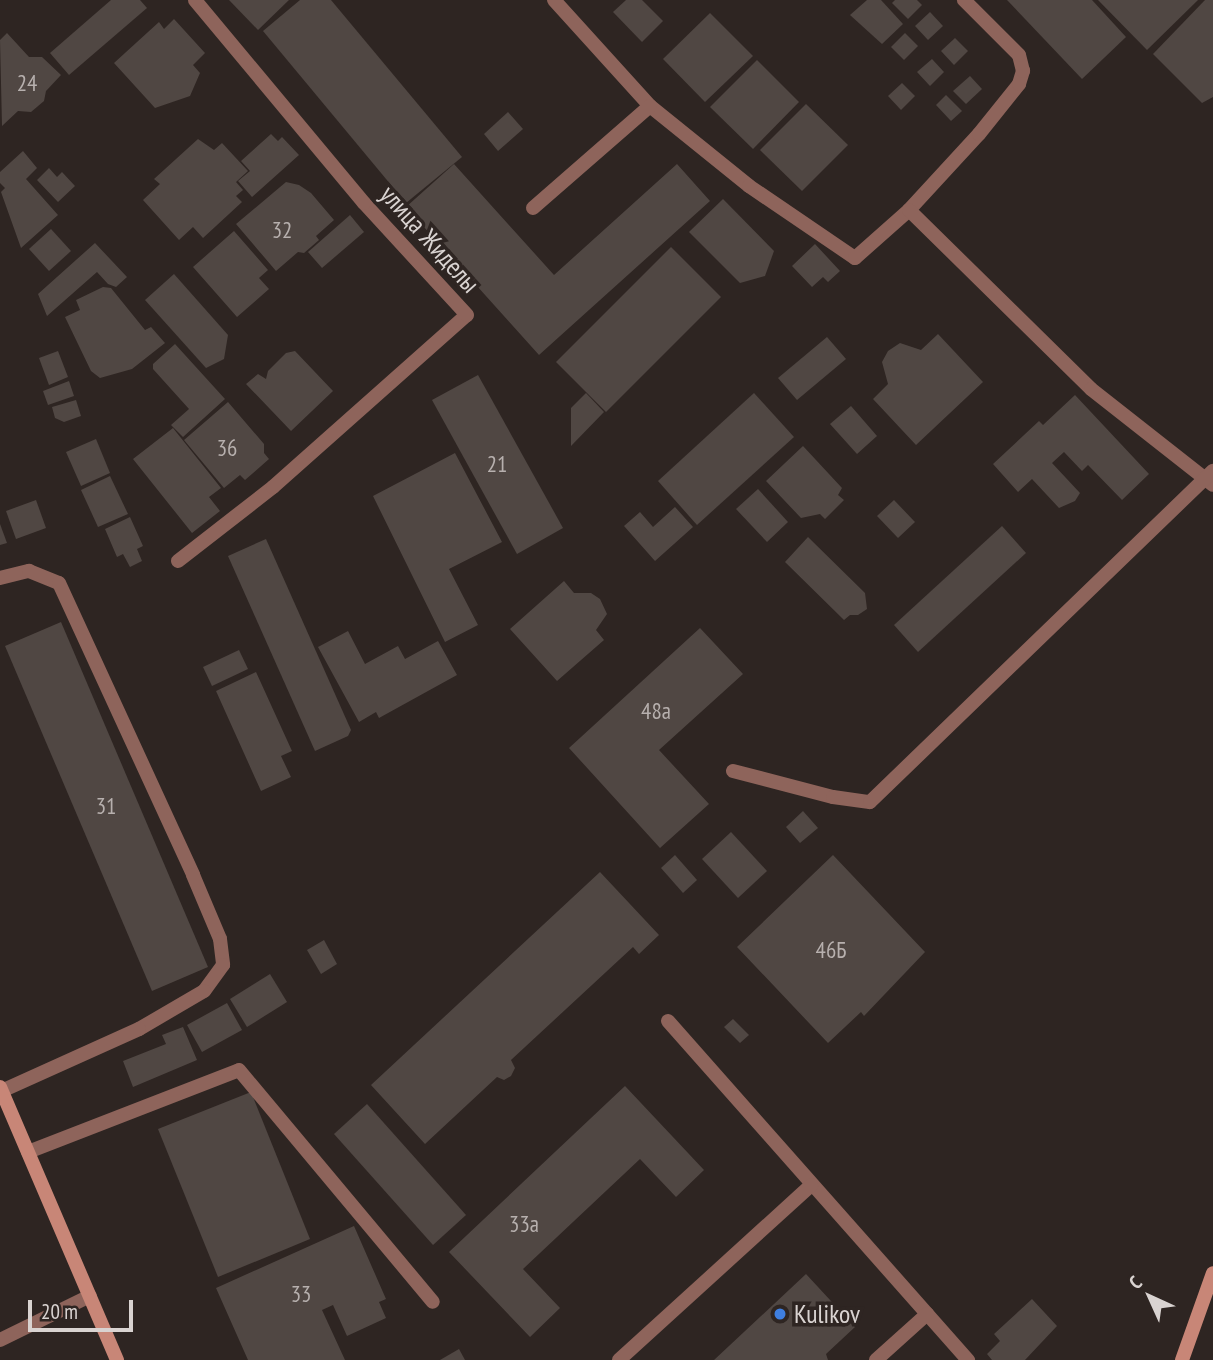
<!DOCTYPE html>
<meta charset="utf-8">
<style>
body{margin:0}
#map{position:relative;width:1213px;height:1360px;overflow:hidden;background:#2e2522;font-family:"PT Sans Narrow",sans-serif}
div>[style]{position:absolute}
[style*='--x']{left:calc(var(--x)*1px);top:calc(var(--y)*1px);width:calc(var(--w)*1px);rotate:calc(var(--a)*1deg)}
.building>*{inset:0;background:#504743}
.lane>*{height:14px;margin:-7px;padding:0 7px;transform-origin:7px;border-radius:7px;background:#8e645b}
.street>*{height:14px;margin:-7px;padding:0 7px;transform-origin:7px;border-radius:7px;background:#8e645b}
.secondary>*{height:14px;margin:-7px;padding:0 7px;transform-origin:7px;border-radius:7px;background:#c88677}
.dots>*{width:19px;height:19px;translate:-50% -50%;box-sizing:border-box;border:4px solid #2e2522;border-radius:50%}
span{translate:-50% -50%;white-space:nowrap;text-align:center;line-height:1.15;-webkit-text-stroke:7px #2e2522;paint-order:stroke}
.number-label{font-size:23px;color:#b7b0ae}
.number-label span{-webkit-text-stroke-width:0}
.street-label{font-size:26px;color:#d9d3d1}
.poi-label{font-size:26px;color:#d9d3d1}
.left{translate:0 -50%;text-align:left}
.north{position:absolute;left:1115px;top:1262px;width:70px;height:70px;-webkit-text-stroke:5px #2e2522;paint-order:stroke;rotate:315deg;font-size:19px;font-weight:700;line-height:28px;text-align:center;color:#d9d3d1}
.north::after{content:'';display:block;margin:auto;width:24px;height:32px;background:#d9d3d1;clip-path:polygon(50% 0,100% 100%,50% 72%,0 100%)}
.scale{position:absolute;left:28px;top:1300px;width:105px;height:32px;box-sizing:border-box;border:4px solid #d9d3d1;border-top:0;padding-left:9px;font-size:21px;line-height:24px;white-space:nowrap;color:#d9d3d1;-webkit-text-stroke:5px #2e2522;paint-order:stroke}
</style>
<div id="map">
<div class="building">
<div style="clip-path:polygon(111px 0,140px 0,147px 8px,69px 75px,50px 53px)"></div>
<div style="clip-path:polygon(229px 0,289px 0,258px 30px)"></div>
<div style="clip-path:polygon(300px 0,331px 0,462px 157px,406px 203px,263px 31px)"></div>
<div style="clip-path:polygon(626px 0,642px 0,663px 21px,642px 42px,613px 12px)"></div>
<div style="clip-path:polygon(867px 0,881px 0,903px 24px,882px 44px,850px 15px)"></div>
<div style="clip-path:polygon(895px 0,917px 0,922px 5px,908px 19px,892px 3px)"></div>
<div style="clip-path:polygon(1007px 0,1092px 0,1126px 37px,1082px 79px)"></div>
<div style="clip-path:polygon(1098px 0,1198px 0,1147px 50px)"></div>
<div style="clip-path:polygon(1205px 0,1213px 0,1213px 97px,1202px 103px,1153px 54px)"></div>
<div style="clip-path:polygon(930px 12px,943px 26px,928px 40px,915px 26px)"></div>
<div style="clip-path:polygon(710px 13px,753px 56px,705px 102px,663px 59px)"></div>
<div style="clip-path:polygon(174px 19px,205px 53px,193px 65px,200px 73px,190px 96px,155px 108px,114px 63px,159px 22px,164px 29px)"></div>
<div style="clip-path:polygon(7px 33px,29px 57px,42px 57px,61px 75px,46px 91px,44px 101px,31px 112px,18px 111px,2px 126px,0 40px)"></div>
<div style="clip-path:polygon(905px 33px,918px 46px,904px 60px,891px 47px)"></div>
<div style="clip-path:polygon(955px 38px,968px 51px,954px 65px,941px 51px)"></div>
<div style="clip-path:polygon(932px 59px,944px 72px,930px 86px,917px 72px)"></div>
<div style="clip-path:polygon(757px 60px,799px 102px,753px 149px,710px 107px)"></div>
<div style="clip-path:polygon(970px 76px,982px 89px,966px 104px,953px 91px)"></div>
<div style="clip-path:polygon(902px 83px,915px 96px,901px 110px,888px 96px)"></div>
<div style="clip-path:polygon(946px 95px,962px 111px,951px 121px,936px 105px)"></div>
<div style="clip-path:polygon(806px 104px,848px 145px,802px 191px,760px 150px)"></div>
<div style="clip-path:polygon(508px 112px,523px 129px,498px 151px,484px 134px)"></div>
<div style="clip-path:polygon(271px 134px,278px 141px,282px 137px,299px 155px,252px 197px,238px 181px,250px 171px,241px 161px)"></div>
<div style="clip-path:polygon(198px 139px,214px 150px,222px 143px,248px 171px,236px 182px,243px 190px,236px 196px,242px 202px,203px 238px,193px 227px,179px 240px,143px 200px,160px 184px,154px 179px)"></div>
<div style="clip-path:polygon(23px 151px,37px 168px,26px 179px,58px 215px,21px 248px,1px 192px,5px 188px,0 183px,0 172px)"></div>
<div style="clip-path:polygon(454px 164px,554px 275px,677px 164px,710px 201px,539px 355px,406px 207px)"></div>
<div style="clip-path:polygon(49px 168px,57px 177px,62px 172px,75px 186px,58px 202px,37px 180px)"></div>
<div style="clip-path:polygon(286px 182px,299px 185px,311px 193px,334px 220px,316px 236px,319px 240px,304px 253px,298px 252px,276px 271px,236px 224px)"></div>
<div style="clip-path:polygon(723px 199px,774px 251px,765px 276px,740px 283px,689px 232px)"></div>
<div style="clip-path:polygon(350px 215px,364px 232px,322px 268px,308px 252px)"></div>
<div style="clip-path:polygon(51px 229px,71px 251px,49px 271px,29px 249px)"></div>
<div style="clip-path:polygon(234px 231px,268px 270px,259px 278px,269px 289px,237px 317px,193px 267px)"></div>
<div style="clip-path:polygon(95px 243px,127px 277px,116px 287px,108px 284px,97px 272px,47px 316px,38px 294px)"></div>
<div style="clip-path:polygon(815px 244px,840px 271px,828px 282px,823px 277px,812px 287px,792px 266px)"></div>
<div style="clip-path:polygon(671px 247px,721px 297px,606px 412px,556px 362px)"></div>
<div style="clip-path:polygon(174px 274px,228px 335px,224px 359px,206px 368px,145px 300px)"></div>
<div style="clip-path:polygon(103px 287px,111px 288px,145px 330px,151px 327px,165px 343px,132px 369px,100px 378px,91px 371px,65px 317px,80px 310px,76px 300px)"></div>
<div style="clip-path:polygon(938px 334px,983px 382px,916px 445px,873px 399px,888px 384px,882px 362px,888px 351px,900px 343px,921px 350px)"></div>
<div style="clip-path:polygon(827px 337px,846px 359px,797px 400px,778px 378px)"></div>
<div style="clip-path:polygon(175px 344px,225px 399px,183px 437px,171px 425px,189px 409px,153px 369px,153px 364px)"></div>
<div style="clip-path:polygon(58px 351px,68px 377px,49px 385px,39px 358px)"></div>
<div style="clip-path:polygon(295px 351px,333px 391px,291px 431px,246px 384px,258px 374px,266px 379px,268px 371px,286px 353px)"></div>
<div style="clip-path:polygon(478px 375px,563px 528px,517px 554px,432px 400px)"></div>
<div style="clip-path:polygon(69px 381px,74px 396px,48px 405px,43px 391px)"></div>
<div style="clip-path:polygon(586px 393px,604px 412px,571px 446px,571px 408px)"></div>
<div style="clip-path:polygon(754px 393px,794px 437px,697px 525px,658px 481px)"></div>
<div style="clip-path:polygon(1075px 395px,1149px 474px,1122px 500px,1088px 465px,1082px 471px,1064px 452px,1052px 463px,1080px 493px,1075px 501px,1059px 508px,1032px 479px,1018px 492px,993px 464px,1039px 421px,1043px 425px)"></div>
<div style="clip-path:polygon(76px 400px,81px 416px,64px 422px,55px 418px,52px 407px)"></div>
<div style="clip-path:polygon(228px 402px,264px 444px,264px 453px,269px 459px,245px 480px,240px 475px,224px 488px,184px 440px)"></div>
<div style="clip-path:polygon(851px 406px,877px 436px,857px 454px,830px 424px)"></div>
<div style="clip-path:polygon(173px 428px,221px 488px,209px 497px,220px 511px,192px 533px,133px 459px)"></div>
<div style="clip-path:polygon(96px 439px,110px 473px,81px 486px,66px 452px)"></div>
<div style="clip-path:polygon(803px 446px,842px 488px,838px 495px,844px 500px,825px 519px,820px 514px,801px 518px,766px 481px)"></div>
<div style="clip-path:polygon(455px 453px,502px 542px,449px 569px,478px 625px,445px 642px,373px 496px)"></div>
<div style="clip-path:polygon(110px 476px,128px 514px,98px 527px,81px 490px)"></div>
<div style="clip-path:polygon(758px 489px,788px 522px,767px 542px,736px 509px)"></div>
<div style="clip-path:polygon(36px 500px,46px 528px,16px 539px,6px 511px)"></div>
<div style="clip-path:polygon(894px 500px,915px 522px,898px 538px,877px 516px)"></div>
<div style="clip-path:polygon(675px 507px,693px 527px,655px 561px,624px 526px,640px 512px,653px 527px)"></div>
<div style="clip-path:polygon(130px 517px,143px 546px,137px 549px,142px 561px,130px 567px,123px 554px,117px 557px,105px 529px)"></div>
<div style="clip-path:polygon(0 524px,7px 543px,0 545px)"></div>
<div style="clip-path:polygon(1002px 526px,1026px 553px,918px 652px,894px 625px)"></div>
<div style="clip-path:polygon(808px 537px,865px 593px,867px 609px,858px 615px,850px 615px,844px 620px,785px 562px)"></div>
<div style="clip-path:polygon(266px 539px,351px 730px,348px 736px,315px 751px,228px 556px)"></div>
<div style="clip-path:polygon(564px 581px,574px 593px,591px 593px,600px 599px,607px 614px,596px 630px,604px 640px,557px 681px,510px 629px)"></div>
<div style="clip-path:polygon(61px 622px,208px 967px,152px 991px,5px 646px)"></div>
<div style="clip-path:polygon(700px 628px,743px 674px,659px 750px,709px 804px,660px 848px,569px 748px)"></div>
<div style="clip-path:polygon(348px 631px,365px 664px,398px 646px,405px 659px,438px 641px,457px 675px,379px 718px,376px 712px,359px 722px,318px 647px)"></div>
<div style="clip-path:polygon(239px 650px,248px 669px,212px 686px,203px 667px)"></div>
<div style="clip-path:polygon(256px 672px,292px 751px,281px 756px,291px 777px,261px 791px,216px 691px)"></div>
<div style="clip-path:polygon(803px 811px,818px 828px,800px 843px,786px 827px)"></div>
<div style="clip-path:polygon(731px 832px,767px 871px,738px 898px,702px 859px)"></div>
<div style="clip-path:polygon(675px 855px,697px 880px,683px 893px,661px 868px)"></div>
<div style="clip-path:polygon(833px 855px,925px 952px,864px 1016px,861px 1012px,828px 1043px,737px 947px)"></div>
<div style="clip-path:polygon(600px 872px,659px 935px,639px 954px,633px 947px,511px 1060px,515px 1068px,511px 1076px,504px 1080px,497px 1077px,425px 1144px,371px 1085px)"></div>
<div style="clip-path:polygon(324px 940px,337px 964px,321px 974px,307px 950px)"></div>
<div style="clip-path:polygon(270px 974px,287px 1002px,247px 1027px,230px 999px)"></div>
<div style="clip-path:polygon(227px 1003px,242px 1030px,202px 1052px,187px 1025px)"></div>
<div style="clip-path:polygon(733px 1019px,749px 1035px,740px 1043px,724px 1027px)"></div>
<div style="clip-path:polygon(183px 1027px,197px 1060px,133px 1087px,123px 1061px,166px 1044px,162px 1035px)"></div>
<div style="clip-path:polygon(625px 1086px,704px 1170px,676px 1197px,640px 1159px,523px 1269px,560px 1308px,530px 1337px,449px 1252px)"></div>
<div style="clip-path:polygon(251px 1092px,310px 1239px,218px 1277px,158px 1129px)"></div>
<div style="clip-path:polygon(367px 1104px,466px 1215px,433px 1245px,334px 1134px)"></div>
<div style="clip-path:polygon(354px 1226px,386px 1299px,379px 1302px,386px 1318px,347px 1336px,333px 1305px,322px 1310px,345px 1360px,248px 1360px,216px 1288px)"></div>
<div style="clip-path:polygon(806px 1274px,855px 1327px,826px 1354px,828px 1360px,714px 1360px)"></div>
<div style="clip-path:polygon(1032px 1299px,1057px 1326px,1025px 1360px,992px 1360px,987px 1354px,1000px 1341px,994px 1334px)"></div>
<div style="clip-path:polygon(459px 1349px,465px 1360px,440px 1360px)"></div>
</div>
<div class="lane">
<div style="--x:554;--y:0;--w:143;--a:47.8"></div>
<div style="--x:650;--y:106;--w:127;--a:38.9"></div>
<div style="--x:749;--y:186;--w:128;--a:34.2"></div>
<div style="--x:855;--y:258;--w:72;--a:-41.6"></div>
<div style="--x:909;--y:210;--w:103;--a:-47.4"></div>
<div style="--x:979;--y:134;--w:64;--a:-51.3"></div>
<div style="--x:1019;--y:84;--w:14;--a:-73"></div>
<div style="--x:1023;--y:71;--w:16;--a:-104"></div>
<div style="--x:1019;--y:55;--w:78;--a:-135"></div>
<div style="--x:533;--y:208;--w:155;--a:-41.1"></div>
<div style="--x:0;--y:578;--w:30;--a:-14"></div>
<div style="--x:29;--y:571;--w:32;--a:22"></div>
<div style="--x:59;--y:583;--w:321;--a:65.3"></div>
<div style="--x:193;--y:875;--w:69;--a:67.1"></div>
<div style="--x:220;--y:939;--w:26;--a:83"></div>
<div style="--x:223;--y:965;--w:32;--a:126"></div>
<div style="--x:204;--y:991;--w:75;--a:149.7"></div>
<div style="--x:139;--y:1029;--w:150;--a:155.7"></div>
<div style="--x:668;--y:1021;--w:453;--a:48.5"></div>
<div style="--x:28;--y:1152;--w:226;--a:-21.2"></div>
<div style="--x:239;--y:1070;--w:302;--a:50.1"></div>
<div style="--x:619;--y:1360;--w:260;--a:-42.3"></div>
<div style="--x:876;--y:1360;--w:69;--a:-42"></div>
</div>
<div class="street">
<div style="--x:909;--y:210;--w:255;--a:44.5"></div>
<div style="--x:1091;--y:389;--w:155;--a:38.2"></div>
<div style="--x:178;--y:561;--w:120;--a:-37.9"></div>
<div style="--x:273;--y:487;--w:259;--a:-41.6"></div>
<div style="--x:467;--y:315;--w:152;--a:-132.6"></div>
<div style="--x:364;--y:203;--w:264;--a:-129.8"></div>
<div style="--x:733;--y:771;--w:103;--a:14.6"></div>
<div style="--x:833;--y:797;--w:37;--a:8"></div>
<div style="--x:870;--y:802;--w:477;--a:-44"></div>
<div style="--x:0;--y:1340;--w:100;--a:-26.1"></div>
</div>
<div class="secondary">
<div style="--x:0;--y:1087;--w:297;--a:66.8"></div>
<div style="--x:1182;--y:1360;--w:92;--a:-70.4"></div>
</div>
<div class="dots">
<div style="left:780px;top:1314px;background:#3f7fe0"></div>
</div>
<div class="number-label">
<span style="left:27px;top:83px">24</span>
<span style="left:282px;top:230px">32</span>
<span style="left:227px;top:448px">36</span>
<span style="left:497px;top:464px">21</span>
<span style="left:656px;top:711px">48а</span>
<span style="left:106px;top:806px">31</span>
<span style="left:831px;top:950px">46Б</span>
<span style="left:524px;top:1224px">33а</span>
<span style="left:301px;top:1294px">33</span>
</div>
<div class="street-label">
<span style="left:430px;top:239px;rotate:48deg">улица Жиделы</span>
</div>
<div class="poi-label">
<span class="left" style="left:794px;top:1314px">Kulikov</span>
</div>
<div class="north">С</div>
<div class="scale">20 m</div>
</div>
